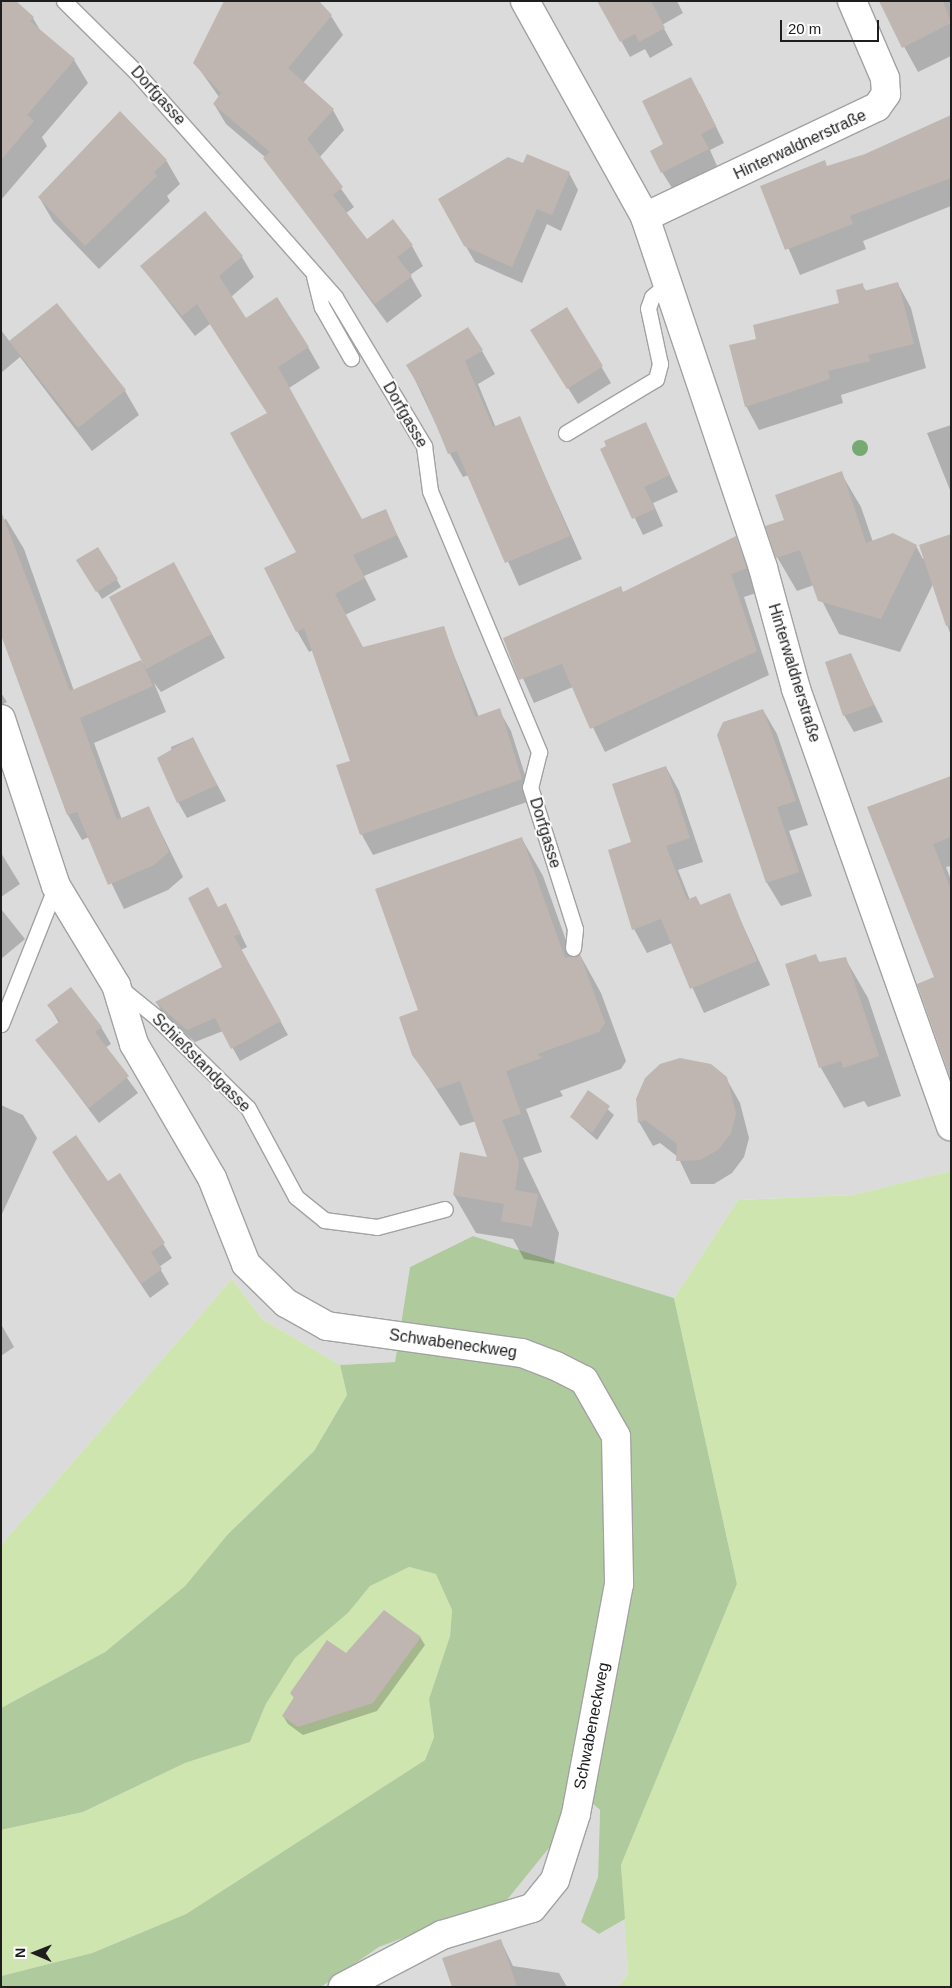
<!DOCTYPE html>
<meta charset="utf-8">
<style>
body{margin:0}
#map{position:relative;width:952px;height:1988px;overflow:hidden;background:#eeebe5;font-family:Helvetica,sans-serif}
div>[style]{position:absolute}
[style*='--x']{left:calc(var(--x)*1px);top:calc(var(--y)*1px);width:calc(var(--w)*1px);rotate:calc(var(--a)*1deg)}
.residential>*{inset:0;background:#dcdbdc}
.grass>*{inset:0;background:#cfe5af}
.forest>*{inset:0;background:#afcb9d}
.shadow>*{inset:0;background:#0003}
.building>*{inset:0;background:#bfb6b2}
.roads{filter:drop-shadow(1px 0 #a2a2a2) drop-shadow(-1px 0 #a2a2a2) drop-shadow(0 1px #a2a2a2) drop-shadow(0 -1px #a2a2a2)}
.service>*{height:15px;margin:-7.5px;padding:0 7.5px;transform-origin:7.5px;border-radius:7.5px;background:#fff}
.minor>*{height:28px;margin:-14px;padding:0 14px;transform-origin:14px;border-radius:14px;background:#fff}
.trees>*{width:16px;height:16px;margin:-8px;border-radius:50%;background:#77aa72}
span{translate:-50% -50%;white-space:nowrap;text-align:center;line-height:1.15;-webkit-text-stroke:4px #fff;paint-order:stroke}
.street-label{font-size:16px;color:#1e1e1e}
.frame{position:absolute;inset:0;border:2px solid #1e1e1e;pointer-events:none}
.north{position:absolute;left:10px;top:1928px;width:50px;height:50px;-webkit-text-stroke:4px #fff;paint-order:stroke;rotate:271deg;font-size:14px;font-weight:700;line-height:20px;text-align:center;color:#1e1e1e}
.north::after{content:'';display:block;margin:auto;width:18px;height:22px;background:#1e1e1e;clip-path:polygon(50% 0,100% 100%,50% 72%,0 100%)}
.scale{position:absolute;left:780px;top:20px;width:99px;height:22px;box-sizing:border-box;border:2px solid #1e1e1e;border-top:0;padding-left:6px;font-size:15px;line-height:18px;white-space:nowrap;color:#1e1e1e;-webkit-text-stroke:4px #fff;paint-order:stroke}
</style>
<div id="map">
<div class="residential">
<div style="clip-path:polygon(1px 1px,951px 1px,951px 1171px,853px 1195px,738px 1200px,674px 1298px,473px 1236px,410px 1267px,395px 1362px,340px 1365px,262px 1319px,232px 1279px,1px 1545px)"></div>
<div style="clip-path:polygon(569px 1783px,600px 1810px,598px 1877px,582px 1922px,599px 1934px,625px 1919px,628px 1974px,618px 1987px,321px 1987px,379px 1947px)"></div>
</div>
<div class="grass">
<div style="clip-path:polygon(951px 1171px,951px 1987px,618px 1987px,628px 1974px,621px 1865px,737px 1584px,674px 1298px,738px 1200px,853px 1195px)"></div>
<div style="clip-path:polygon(232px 1279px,262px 1319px,340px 1365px,347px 1395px,314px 1451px,228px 1534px,185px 1586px,105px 1652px,1px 1708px,1px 1545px)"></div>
<div style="clip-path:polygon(409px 1567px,437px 1574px,452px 1610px,450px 1636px,429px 1699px,434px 1737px,425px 1760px,186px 1914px,92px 1953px,1px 1976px,1px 1830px,83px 1812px,185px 1763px,250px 1742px,266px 1704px,295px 1658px,348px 1613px,370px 1585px)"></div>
</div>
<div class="forest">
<div style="clip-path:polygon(473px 1236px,674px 1298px,737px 1584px,621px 1865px,625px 1919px,599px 1934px,581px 1922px,598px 1877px,600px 1810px,569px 1783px,553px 1843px,502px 1906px,454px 1918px,379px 1947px,321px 1987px,1px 1987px,1px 1976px,92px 1953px,186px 1914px,425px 1760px,434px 1737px,429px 1699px,450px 1636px,452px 1610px,436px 1574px,409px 1567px,370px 1586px,348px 1613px,295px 1658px,266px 1704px,250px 1742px,185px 1763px,83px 1812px,1px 1830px,1px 1708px,105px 1652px,185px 1586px,228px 1534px,314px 1451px,347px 1395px,340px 1365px,395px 1362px,410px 1267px)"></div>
</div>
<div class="shadow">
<div style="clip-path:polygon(1px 1px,33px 18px,41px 32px,74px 60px,88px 83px,42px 137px,47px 146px,1px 200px)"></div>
<div style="clip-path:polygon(599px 1px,677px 1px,683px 13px,662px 25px,673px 45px,650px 58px,645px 49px,630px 57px)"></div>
<div style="clip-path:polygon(879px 1px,951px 1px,951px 56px,918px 72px)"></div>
<div style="clip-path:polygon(331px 16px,343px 35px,303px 83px,333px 110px,344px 130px,319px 158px,354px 207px,345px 214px,367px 241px,412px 246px,423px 266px,410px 275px,422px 296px,387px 323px,265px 157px,226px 124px,214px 104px,219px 97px,195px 63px)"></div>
<div style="clip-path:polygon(700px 94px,724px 143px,710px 150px,717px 166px,672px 188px,662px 172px,665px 144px)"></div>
<div style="clip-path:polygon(120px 113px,166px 160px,180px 184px,167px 196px,170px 201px,99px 269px,53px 221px,39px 197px)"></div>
<div style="clip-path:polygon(951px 116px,951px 206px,863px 241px,866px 249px,800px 275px,762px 187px,865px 155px)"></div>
<div style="clip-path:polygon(524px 164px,569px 173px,578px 190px,561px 231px,547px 224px,522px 283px,475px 262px,439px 200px)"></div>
<div style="clip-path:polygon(242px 257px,254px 277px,231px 297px,245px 319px,308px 347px,320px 368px,289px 388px,362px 521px,385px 510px,408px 557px,364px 576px,376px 600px,345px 615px,363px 648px,443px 628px,479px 717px,499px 710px,511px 731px,533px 800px,373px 855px,362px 835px,338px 766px,351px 761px,313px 650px,309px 652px,297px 631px,297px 552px,268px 414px,210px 324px,195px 336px,142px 267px)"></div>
<div style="clip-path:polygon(898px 284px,911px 308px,926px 368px,841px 395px,843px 403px,759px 430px,746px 406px,757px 339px,841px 304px,862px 285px,866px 291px)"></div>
<div style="clip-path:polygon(567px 309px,611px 383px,578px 404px,542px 346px)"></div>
<div style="clip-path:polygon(1px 330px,10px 342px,125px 391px,139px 415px,92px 451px,20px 357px,1px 373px)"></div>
<div style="clip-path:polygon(482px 351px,495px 374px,478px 384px,496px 428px,519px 418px,582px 559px,519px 586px,469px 475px,463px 477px,450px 454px,408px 365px)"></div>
<div style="clip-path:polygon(645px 423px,678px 492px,653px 503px,663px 526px,643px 535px,602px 450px)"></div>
<div style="clip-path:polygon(951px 425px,951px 489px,950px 490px,927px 433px)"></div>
<div style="clip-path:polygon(841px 473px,861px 507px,873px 542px,916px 546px,923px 559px,951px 536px,951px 636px,933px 584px,900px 652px,839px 634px,814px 585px,797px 591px,777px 557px,785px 521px)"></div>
<div style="clip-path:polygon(6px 519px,24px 549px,74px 691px,141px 661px,146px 666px,174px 564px,225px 658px,161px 692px,154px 683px,166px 712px,94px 743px,122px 820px,149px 808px,183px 877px,168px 890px,124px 909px,89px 837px,82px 840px,68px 815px,13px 664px,1px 521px)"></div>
<div style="clip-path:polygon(735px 538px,759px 592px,744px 597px,769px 675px,605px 752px,573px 687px,534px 703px,505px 638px,623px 593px)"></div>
<div style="clip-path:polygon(98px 548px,121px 587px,102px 599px,78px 560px)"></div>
<div style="clip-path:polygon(850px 655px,883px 722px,854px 732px,844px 715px)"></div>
<div style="clip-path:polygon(1px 693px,7px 702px,1px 705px)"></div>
<div style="clip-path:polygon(763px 710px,777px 734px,808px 825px,789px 831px,812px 896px,781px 906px,767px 883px)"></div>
<div style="clip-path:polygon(192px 738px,226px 801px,187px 818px,178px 802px,171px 747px)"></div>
<div style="clip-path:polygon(666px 767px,679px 791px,703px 862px,678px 870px,690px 900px,696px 897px,701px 906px,729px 895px,770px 985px,704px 1013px,672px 943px,647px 953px,634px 929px,633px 843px)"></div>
<div style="clip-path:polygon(951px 777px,951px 866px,946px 867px,951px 880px,951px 1075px,919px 985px,936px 978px,869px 807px)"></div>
<div style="clip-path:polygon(522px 839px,543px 876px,572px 957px,580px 955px,601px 993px,626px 1061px,621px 1069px,560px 1091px,563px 1096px,526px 1109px,542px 1152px,523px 1158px,559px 1233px,554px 1264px,524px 1259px,513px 1239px,476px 1233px,454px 1195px,461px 1154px,489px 1159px,476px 1121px,460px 1126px,413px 1054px,420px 1011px)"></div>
<div style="clip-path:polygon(1px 853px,20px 884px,1px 897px)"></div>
<div style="clip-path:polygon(226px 905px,247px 947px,241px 950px,288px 1035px,240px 1061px,223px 1031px,195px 1042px,164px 1015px,156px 1002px,224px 968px,218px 908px)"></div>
<div style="clip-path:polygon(1px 909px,25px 939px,1px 959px)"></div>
<div style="clip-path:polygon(815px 955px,820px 963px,845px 958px,868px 998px,901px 1096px,868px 1107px,864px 1101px,844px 1108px,821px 1068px,786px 965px)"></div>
<div style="clip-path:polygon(49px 1006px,101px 1027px,111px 1044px,105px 1048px,138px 1093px,99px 1123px,37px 1040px,59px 1023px)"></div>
<div style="clip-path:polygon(726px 1078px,740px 1103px,749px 1138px,744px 1157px,732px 1173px,714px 1184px,691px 1184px,678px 1157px,660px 1143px,653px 1146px,639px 1122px)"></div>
<div style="clip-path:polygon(589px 1092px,614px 1115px,597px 1140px,571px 1117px)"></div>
<div style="clip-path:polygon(1px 1105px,23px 1115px,37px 1138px,2px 1214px)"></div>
<div style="clip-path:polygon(62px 1167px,108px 1183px,120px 1175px,172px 1258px,159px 1267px,169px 1284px,150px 1298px)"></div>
<div style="clip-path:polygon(1px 1324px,14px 1347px,1px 1356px)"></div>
<div style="clip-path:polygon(420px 1637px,425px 1645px,377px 1711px,303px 1735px,288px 1724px,283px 1716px,295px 1699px,291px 1694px,346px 1655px)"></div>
<div style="clip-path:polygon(501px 1941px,513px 1966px,559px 1973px,567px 1987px,454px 1987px)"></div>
</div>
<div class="building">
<div style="clip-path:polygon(1px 1px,16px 1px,34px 17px,30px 21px,75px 59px,27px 115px,34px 121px,1px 160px)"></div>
<div style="clip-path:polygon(224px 1px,319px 1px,332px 15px,288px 68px,334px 109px,307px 139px,343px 187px,333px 195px,367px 239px,393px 219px,413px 245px,397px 257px,412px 276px,375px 304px,263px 158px,270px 152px,213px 104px,221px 93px,193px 63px)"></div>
<div style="clip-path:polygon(597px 1px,651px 1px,665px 28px,639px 42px,635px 34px,620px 42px)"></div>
<div style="clip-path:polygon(879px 1px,943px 1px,951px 23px,902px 48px)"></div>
<div style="clip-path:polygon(691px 77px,716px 126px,701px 134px,709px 149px,661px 173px,650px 151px,663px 144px,642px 101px)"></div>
<div style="clip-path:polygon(120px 111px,167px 160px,154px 172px,157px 176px,85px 246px,38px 197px)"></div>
<div style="clip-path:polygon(951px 115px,951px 178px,850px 216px,853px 224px,785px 250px,760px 186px,825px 160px,827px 166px,865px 154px)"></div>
<div style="clip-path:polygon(527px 154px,570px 172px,552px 215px,537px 209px,512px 267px,464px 246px,438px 199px,508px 157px,523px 163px)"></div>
<div style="clip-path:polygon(205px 211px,243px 256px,219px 276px,246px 318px,277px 297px,309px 347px,278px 367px,362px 519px,386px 509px,397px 535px,353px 555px,365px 578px,335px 594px,363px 647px,444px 626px,475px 717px,500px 708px,522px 779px,360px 835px,336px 765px,350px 761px,304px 628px,296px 632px,264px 568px,296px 552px,230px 433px,267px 413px,197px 304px,182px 316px,140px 266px)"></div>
<div style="clip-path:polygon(898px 282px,914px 344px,868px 355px,870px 361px,828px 371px,830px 379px,745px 407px,729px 345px,756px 339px,753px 325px,839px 303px,836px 290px,863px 283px,864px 291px)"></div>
<div style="clip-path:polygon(57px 303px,126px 390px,78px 428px,9px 341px)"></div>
<div style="clip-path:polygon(567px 307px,603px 366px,567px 389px,530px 330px)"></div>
<div style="clip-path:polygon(468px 327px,483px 350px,465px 361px,493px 427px,520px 416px,570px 536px,505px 563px,457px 451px,448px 454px,423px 393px,406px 365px)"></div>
<div style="clip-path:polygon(646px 422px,670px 475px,644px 487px,655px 509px,632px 519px,600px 449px,606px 446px,604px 441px)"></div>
<div style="clip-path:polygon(842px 471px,866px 543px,893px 533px,917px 545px,881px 619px,818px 601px,800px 550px,776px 558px,765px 526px,784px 520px,775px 495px)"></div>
<div style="clip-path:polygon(1px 511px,70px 691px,141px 660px,153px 686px,80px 718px,117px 820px,149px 806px,169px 852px,154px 865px,108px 885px,77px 812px,67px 815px,1px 635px)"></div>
<div style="clip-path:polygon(951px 534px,951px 625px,946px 626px,919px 545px)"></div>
<div style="clip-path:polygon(736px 536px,747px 568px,731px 574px,757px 651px,590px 729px,562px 664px,519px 680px,503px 638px,621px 586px,623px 592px)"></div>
<div style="clip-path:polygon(98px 547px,118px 579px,96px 592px,76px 560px)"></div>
<div style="clip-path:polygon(174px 562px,212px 634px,146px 669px,109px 597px)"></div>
<div style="clip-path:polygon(851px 653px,874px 705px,843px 716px,825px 662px)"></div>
<div style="clip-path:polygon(763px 709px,796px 801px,777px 807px,799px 872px,766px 883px,717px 735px,723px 722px)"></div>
<div style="clip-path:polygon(193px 737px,217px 785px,177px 803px,157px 758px)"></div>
<div style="clip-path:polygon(666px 766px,690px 838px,666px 846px,687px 900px,696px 896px,700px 905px,730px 893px,757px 961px,690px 989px,661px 919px,632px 930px,608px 850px,631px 842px,612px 784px)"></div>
<div style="clip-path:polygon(951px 776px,951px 837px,933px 844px,951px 890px,950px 1077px,917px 984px,934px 977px,867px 807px)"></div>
<div style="clip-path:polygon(522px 837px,565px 958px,580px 954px,605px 1023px,599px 1032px,537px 1054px,542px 1058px,506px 1071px,521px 1114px,502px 1120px,519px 1162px,515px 1190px,538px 1194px,532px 1227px,501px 1221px,504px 1204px,453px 1195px,460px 1152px,487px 1157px,460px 1081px,437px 1089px,412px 1055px,399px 1017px,418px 1010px,375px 889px)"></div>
<div style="clip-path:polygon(208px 887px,218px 907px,226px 903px,241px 934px,234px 936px,281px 1021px,231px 1049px,215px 1018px,187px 1030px,155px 1002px,222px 967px,188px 898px)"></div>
<div style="clip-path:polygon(816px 954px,819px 962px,846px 957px,879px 1056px,843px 1068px,841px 1061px,819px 1068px,785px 964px)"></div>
<div style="clip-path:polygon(71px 987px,102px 1027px,95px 1032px,129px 1076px,89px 1108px,35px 1040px,60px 1021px,47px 1005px)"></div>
<div style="clip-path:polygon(680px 1058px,711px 1064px,727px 1077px,736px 1114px,731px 1133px,718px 1150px,700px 1160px,676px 1161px,677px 1144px,645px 1120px,638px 1123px,636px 1099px,645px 1078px,660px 1064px)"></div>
<div style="clip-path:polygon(588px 1090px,610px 1106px,592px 1133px,570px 1117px)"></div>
<div style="clip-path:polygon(76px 1135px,108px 1181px,120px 1173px,165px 1243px,151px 1252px,162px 1269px,141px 1284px,52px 1152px)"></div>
<div style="clip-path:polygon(384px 1610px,421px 1637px,373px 1703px,298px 1727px,282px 1716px,294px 1697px,290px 1693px,327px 1640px,346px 1653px)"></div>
<div style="clip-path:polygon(501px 1939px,517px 1987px,452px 1987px,442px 1958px)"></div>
</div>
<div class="roads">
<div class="service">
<div style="--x:64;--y:1;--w:101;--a:44.6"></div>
<div style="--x:136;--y:72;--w:300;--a:48.5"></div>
<div style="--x:335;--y:297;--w:174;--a:59.1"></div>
<div style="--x:424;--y:446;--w:45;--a:82.4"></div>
<div style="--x:430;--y:491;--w:283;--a:67.3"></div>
<div style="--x:539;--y:752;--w:36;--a:104"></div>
<div style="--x:530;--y:787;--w:149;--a:72.4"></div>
<div style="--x:575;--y:929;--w:19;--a:96"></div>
<div style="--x:314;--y:276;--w:32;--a:76"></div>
<div style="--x:322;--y:307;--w:59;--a:60.4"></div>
<div style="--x:566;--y:433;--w:105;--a:-31"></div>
<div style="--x:656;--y:379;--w:16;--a:-75"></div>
<div style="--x:660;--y:364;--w:57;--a:-102.1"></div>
<div style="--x:648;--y:308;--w:12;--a:-70"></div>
<div style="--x:652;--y:297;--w:20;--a:-41"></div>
<div style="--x:119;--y:987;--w:48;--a:39"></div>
<div style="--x:156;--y:1017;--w:129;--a:44.7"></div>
<div style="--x:248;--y:1108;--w:101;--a:61.7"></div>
<div style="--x:296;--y:1197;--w:36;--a:39"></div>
<div style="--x:324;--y:1220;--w:53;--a:7.5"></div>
<div style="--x:377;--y:1227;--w:70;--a:-14.8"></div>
<div style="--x:1;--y:1024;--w:149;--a:-68.3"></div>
</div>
<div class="minor">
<div style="--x:525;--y:1;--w:247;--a:60.9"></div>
<div style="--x:645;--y:217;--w:370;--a:71.4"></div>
<div style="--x:763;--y:568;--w:125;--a:74.7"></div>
<div style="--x:796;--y:689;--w:464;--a:70.5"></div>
<div style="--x:645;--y:217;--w:257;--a:-25.4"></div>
<div style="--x:877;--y:107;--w:16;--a:-55"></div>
<div style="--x:886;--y:94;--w:16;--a:-94"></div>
<div style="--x:885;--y:78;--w:84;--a:-113.2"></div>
<div style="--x:1;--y:719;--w:176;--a:71.8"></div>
<div style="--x:56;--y:886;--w:116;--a:58.8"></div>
<div style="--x:116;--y:985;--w:62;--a:73"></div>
<div style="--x:134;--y:1044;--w:155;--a:59.8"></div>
<div style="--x:212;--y:1178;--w:92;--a:68.4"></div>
<div style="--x:246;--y:1264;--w:56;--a:44.3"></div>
<div style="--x:286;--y:1303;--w:47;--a:29.3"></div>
<div style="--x:327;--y:1326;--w:197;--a:7.9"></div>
<div style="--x:522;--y:1353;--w:36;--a:21"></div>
<div style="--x:556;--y:1366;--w:31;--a:27"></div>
<div style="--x:584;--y:1380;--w:64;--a:60.3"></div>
<div style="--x:616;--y:1436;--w:148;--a:88.8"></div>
<div style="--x:619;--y:1584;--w:234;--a:100.6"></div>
<div style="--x:576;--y:1814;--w:69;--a:107.7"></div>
<div style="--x:555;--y:1880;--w:36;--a:129"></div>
<div style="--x:532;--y:1908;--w:94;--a:163.3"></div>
<div style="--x:442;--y:1935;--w:112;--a:152.3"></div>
</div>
</div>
<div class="trees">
<div style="left:860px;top:448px"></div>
</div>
<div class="street-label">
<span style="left:158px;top:96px;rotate:48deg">Dorfgasse</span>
<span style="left:800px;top:145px;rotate:-25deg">Hinterwaldnerstraße</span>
<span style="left:405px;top:415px;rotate:60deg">Dorfgasse</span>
<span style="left:794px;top:673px;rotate:73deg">Hinterwaldnerstraße</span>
<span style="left:545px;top:833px;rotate:73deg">Dorfgasse</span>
<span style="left:201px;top:1063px;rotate:45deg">Schießstandgasse</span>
<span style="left:453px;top:1344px;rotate:8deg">Schwabeneckweg</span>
<span style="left:592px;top:1726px;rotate:-79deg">Schwabeneckweg</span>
</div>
<div class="frame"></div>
<div class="north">N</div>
<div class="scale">20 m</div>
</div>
